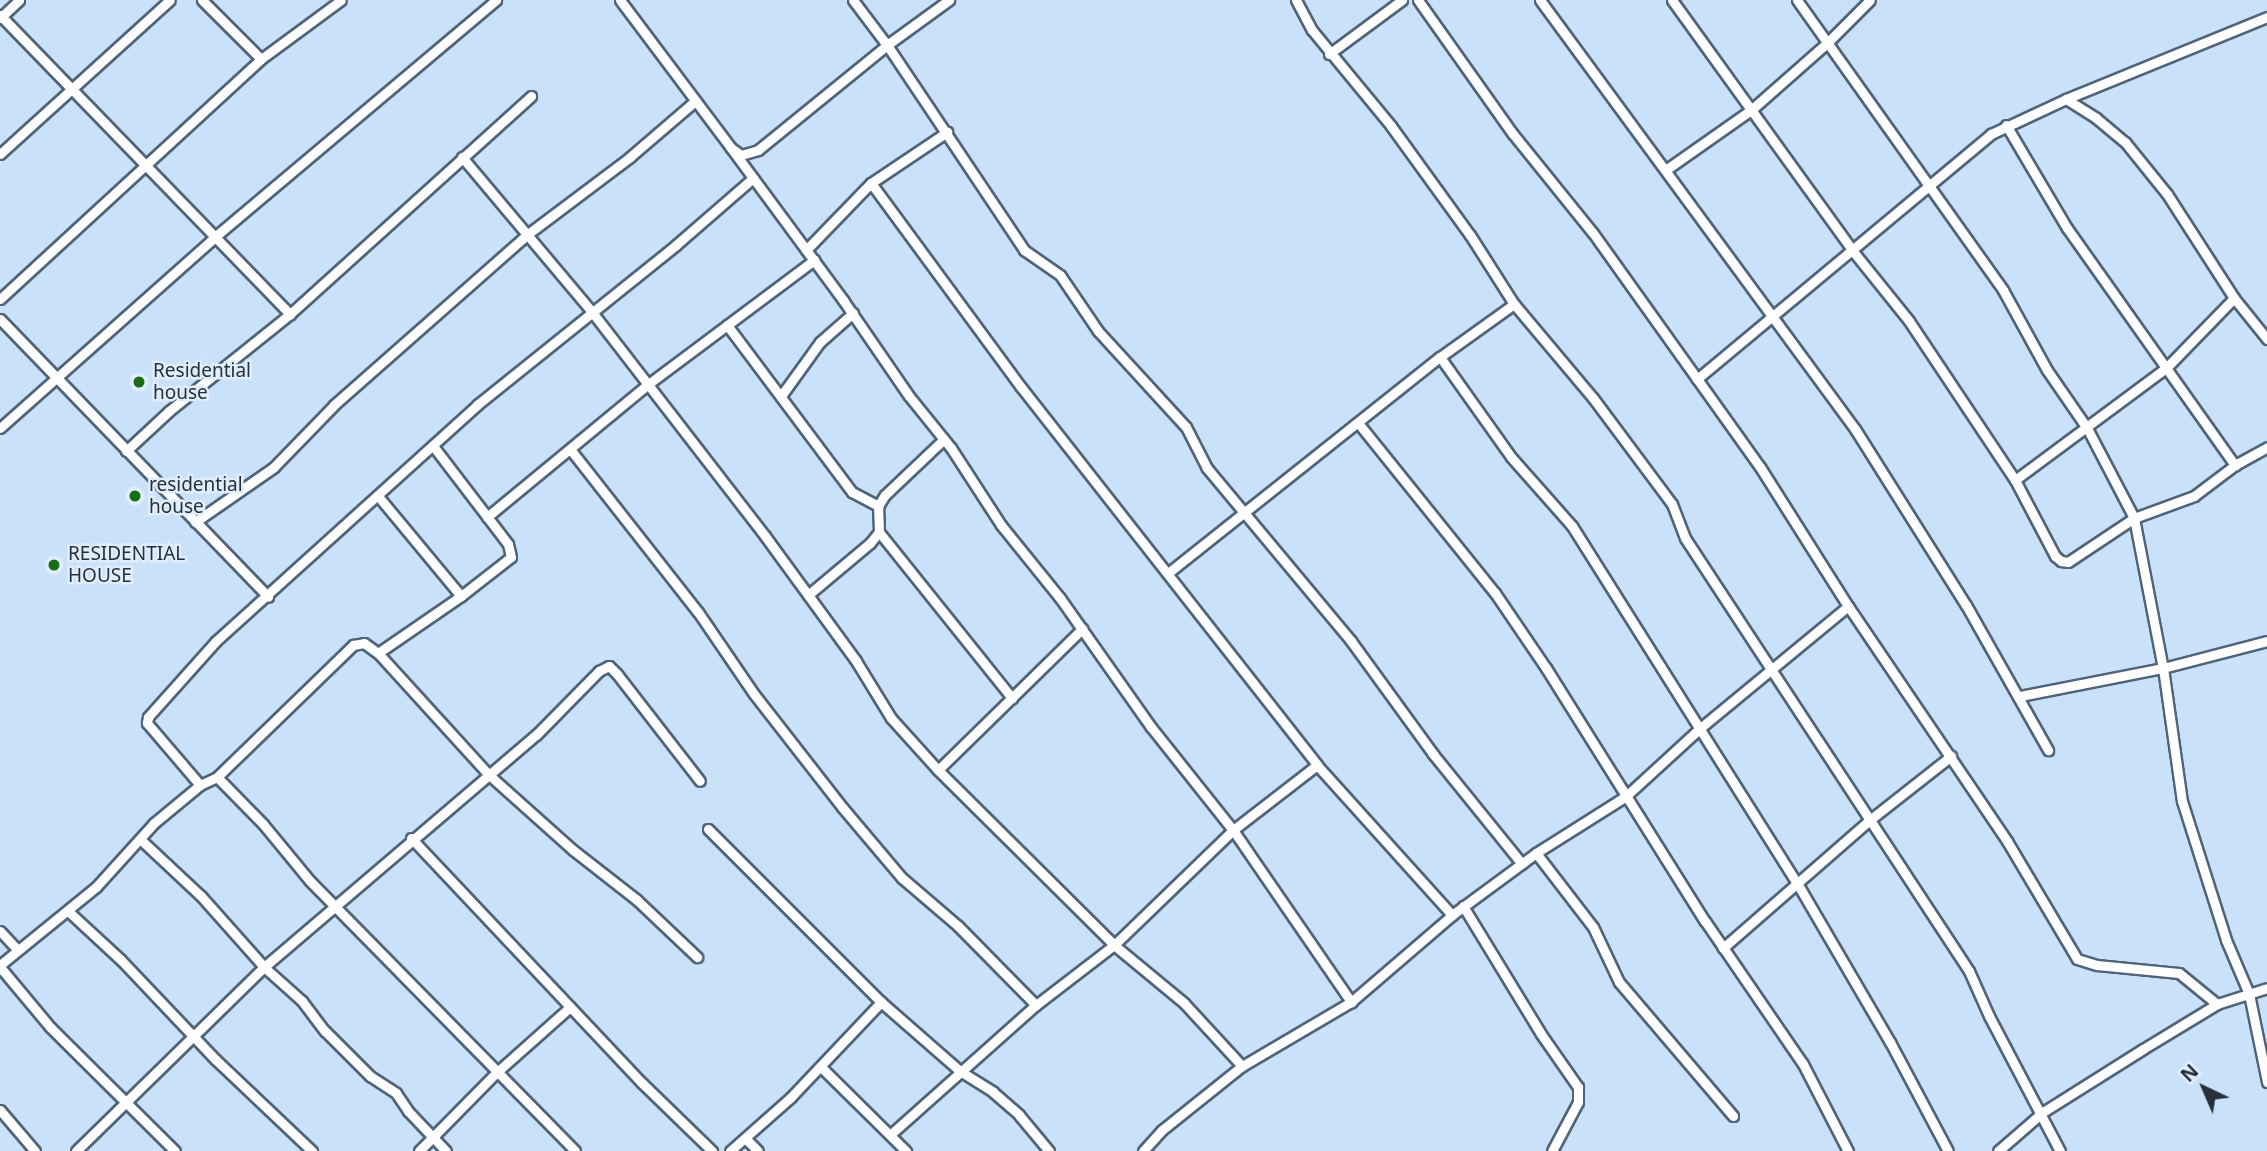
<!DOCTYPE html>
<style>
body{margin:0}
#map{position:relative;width:2267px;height:1151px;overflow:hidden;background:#cae1fa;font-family:"Noto Sans",sans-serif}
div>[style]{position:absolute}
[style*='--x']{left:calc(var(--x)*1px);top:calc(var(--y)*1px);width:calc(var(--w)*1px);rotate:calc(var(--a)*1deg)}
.roads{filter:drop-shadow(2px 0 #506479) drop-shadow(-2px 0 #506479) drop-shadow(0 2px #506479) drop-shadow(0 -2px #506479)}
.street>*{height:9px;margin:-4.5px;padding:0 4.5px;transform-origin:4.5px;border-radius:4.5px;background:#fff}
.dots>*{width:19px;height:19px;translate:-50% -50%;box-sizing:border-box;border:4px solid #dfedfc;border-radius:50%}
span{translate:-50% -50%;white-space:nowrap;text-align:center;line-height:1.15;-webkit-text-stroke:5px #dfedfc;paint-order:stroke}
.poi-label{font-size:19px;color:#273039}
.left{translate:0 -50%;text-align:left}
.north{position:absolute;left:2169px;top:1053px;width:70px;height:70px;-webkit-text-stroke:5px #dfedfc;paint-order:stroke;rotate:316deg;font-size:19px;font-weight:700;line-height:28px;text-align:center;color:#273039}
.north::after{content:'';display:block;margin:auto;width:24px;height:32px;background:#273039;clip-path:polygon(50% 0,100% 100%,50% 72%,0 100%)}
</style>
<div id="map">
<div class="roads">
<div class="street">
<div style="--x:202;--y:0;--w:83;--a:45"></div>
<div style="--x:620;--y:0;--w:185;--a:53.1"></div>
<div style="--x:731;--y:148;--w:12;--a:35"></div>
<div style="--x:741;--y:155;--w:18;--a:-16"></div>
<div style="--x:758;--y:150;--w:166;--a:-39.1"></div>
<div style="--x:887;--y:45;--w:77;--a:-36"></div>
<div style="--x:853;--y:0;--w:56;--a:52.9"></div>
<div style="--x:887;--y:45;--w:247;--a:56.2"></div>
<div style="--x:1024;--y:250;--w:44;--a:34.8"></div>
<div style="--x:1060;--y:275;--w:68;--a:55.8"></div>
<div style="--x:1098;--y:331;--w:130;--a:47.5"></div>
<div style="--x:1186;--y:427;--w:46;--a:62.9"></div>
<div style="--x:1207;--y:468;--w:225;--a:50.2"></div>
<div style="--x:1351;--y:641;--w:140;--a:54"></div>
<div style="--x:1433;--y:754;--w:141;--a:51"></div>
<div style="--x:1296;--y:0;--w:34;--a:62"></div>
<div style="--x:1312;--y:30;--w:124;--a:50.5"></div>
<div style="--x:1391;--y:126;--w:135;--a:54.1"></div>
<div style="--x:1470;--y:235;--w:82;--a:57.5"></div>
<div style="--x:1514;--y:304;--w:123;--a:50"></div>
<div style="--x:1593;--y:398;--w:132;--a:53.3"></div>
<div style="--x:1672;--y:504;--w:36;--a:69"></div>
<div style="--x:1685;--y:538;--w:518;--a:56.74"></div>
<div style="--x:1969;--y:971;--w:49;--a:66"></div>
<div style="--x:1989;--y:1016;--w:153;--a:62.3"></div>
<div style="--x:1418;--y:0;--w:164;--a:54.7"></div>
<div style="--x:1513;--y:134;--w:127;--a:51.1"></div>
<div style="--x:1593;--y:233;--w:287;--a:54.5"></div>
<div style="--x:1760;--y:467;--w:165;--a:57.7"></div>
<div style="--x:1848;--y:606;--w:284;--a:55.9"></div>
<div style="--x:2007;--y:841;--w:137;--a:59.3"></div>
<div style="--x:2077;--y:959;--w:21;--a:17"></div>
<div style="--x:2097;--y:965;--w:82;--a:5.6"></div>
<div style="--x:2179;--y:973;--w:49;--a:39.2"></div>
<div style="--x:1540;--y:0;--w:532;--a:53.71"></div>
<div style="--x:1855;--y:429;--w:208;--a:57.8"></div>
<div style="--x:1966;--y:605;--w:167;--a:60.5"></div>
<div style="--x:1672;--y:0;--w:308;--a:54.2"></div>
<div style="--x:1852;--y:250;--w:91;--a:51.2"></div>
<div style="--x:1909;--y:321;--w:191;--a:56.3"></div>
<div style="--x:2015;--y:480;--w:86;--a:62.2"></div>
<div style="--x:2055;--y:556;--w:8;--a:40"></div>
<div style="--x:2061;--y:561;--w:7;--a:8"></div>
<div style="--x:2068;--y:562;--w:79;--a:-33.7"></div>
<div style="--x:2134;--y:518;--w:64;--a:-20.1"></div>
<div style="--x:2194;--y:496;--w:51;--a:-37.1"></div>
<div style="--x:2235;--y:465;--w:37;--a:-29"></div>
<div style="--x:1797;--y:0;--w:356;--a:54.6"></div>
<div style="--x:2003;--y:290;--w:91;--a:61.2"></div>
<div style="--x:2047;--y:370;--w:70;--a:55.4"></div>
<div style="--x:2087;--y:428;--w:102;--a:62.4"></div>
<div style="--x:2134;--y:518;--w:153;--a:79.1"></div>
<div style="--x:2163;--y:668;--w:134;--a:81.9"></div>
<div style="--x:2182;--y:801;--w:146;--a:72.4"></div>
<div style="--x:2226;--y:940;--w:59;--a:66.9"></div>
<div style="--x:2249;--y:994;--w:90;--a:78.4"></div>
<div style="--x:0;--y:15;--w:417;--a:45.9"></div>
<div style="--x:0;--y:18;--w:26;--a:-43"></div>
<div style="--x:1329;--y:54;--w:91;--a:-36.5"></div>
<div style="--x:2066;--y:99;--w:36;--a:32"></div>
<div style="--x:2096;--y:118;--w:38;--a:40"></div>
<div style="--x:2125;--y:142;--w:67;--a:51.1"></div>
<div style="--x:2167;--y:194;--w:124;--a:57.2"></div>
<div style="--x:2234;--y:298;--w:53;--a:51.2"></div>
<div style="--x:2006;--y:125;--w:120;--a:59.4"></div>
<div style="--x:2067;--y:228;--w:291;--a:54.7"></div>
<div style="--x:731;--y:148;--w:189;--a:53.6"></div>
<div style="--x:843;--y:300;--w:116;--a:55.5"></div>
<div style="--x:909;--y:396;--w:67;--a:51.1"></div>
<div style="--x:951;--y:448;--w:92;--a:57"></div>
<div style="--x:1001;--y:525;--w:94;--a:51.1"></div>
<div style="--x:1060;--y:598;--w:158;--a:54.8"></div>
<div style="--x:1151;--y:727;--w:132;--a:51.5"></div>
<div style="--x:1233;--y:830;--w:209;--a:55.5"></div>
<div style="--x:0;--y:154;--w:229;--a:-42.2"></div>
<div style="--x:462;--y:157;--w:202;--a:50"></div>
<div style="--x:592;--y:312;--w:283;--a:52.3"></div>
<div style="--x:765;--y:536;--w:155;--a:53.9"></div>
<div style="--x:856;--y:661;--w:67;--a:58.4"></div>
<div style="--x:891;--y:718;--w:70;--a:47.9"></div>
<div style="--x:938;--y:770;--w:248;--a:44.8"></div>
<div style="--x:1114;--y:945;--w:91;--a:39.6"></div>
<div style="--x:1184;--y:1003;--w:86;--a:47.4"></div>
<div style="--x:1667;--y:169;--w:103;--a:-35.1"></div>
<div style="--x:1751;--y:110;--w:103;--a:-41.4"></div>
<div style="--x:1828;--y:42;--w:59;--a:-45"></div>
<div style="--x:871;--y:183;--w:253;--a:53.7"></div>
<div style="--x:1021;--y:387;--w:480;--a:51.9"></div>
<div style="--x:1317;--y:765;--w:202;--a:48"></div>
<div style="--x:806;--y:250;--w:93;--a:-45.9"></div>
<div style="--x:871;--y:183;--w:92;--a:-33.9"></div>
<div style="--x:0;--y:299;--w:355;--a:-42.6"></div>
<div style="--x:261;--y:59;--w:99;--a:-36.4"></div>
<div style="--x:0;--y:319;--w:386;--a:46"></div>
<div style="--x:727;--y:325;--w:209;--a:53.2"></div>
<div style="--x:852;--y:492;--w:30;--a:28"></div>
<div style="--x:1440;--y:357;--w:123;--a:54.6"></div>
<div style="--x:1511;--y:457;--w:92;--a:48.5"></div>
<div style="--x:1572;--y:526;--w:422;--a:57.8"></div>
<div style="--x:1797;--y:883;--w:184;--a:59.7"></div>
<div style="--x:1890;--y:1042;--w:123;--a:62"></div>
<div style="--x:1697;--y:379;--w:383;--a:-39.8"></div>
<div style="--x:1991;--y:134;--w:83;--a:-25"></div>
<div style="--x:2066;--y:99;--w:217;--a:-22.2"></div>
<div style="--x:781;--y:396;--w:67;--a:-54.2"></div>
<div style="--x:820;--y:342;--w:44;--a:-41.3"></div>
<div style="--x:1359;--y:424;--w:217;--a:51.2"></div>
<div style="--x:1495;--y:593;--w:91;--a:55.8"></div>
<div style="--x:1546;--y:668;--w:299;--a:57.9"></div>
<div style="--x:1705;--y:921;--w:173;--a:55.6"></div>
<div style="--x:1803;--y:1064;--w:98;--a:62.7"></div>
<div style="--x:0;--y:428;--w:290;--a:-41.6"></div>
<div style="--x:217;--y:235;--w:365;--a:-40.1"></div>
<div style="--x:570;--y:449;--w:207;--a:51.9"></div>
<div style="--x:698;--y:612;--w:99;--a:55.7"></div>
<div style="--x:754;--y:694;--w:143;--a:52.1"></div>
<div style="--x:842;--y:807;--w:93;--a:49.8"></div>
<div style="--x:902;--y:878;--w:74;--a:40.6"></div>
<div style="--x:958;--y:926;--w:111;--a:45.4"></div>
<div style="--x:126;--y:451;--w:59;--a:-42.9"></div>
<div style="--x:169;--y:411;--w:155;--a:-38.7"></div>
<div style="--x:290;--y:314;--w:325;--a:-42.1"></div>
<div style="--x:2015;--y:480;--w:189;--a:-36.6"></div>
<div style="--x:2167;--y:367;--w:96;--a:-45.8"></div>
<div style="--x:378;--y:496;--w:130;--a:50.3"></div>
<div style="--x:487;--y:517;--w:207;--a:-39.5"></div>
<div style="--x:647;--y:385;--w:209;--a:-36.8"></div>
<div style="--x:195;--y:522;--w:96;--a:-34.8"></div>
<div style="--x:274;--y:467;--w:86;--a:-45.9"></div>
<div style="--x:334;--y:405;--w:259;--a:-41.4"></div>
<div style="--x:528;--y:234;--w:128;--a:-37"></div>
<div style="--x:630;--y:157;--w:86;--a:-40.7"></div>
<div style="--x:879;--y:532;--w:213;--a:51.3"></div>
<div style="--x:1168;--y:573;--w:347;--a:-38.5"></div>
<div style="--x:1440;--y:357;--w:91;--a:-35.6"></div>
<div style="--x:808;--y:595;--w:81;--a:-40"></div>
<div style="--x:870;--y:543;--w:14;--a:-51"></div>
<div style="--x:879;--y:532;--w:26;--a:-92"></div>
<div style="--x:878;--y:506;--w:13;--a:-58"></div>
<div style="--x:885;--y:495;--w:81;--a:-43.5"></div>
<div style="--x:378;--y:653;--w:101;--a:-34.5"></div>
<div style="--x:461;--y:596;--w:63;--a:-38"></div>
<div style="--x:511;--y:557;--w:13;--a:-103"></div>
<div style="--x:508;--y:544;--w:123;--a:-127.4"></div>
<div style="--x:2020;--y:696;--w:146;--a:-11.1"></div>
<div style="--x:2163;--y:668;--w:107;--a:-14.6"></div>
<div style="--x:938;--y:770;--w:202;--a:-44.4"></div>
<div style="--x:217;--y:777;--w:66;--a:45.6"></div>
<div style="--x:263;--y:824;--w:74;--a:50.5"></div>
<div style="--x:310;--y:881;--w:378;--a:45.5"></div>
<div style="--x:200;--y:785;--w:82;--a:-130.5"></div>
<div style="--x:147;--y:723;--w:6;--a:-81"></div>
<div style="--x:148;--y:717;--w:102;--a:-48.2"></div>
<div style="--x:216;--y:641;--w:352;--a:-42.1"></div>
<div style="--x:477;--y:405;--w:255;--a:-38.8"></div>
<div style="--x:676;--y:245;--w:102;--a:-41"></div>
<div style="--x:708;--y:829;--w:245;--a:45"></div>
<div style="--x:881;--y:1002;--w:105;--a:41.1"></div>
<div style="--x:960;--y:1071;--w:39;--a:32"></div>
<div style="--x:993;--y:1092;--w:35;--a:41"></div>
<div style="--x:1019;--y:1115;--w:47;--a:50.2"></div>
<div style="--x:411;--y:838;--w:337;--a:46.7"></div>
<div style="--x:642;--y:1083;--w:98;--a:44.2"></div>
<div style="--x:140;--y:839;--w:83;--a:43.1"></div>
<div style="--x:201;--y:896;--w:95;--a:48.4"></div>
<div style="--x:264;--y:967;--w:51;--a:41.8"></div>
<div style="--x:302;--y:1001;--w:38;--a:53"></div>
<div style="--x:325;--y:1031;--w:64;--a:45"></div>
<div style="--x:370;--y:1076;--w:31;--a:33"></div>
<div style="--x:396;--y:1093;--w:22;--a:56"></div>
<div style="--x:408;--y:1111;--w:55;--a:46.5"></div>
<div style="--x:1536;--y:853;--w:93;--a:52.4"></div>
<div style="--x:1593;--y:927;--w:61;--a:64.7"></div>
<div style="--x:1619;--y:982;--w:176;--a:49.6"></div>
<div style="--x:1463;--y:906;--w:150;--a:58.6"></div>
<div style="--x:1541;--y:1034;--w:65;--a:55.1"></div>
<div style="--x:1578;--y:1087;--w:15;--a:90"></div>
<div style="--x:1578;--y:1102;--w:55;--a:118"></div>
<div style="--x:68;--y:911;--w:72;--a:42.8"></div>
<div style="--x:121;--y:960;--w:137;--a:46.5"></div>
<div style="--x:215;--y:1059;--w:134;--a:43.5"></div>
<div style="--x:0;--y:931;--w:26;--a:47"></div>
<div style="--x:1723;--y:948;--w:196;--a:-41.1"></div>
<div style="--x:1871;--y:819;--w:102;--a:-38.2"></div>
<div style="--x:0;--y:965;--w:124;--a:-39.1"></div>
<div style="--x:96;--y:887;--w:86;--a:-47.8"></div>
<div style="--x:154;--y:823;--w:60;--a:-39.6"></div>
<div style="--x:200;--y:785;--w:19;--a:-25"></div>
<div style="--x:217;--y:777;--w:190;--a:-44.1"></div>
<div style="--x:353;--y:645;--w:11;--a:-10"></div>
<div style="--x:364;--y:643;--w:17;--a:36"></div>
<div style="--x:378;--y:653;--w:164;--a:47.7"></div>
<div style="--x:488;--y:774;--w:114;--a:41.8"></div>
<div style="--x:573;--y:850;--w:81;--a:38"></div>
<div style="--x:637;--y:900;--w:83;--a:43.5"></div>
<div style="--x:0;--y:967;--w:78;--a:50.2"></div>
<div style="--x:50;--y:1027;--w:176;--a:44.8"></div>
<div style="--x:821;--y:1067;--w:120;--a:44.7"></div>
<div style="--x:0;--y:1110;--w:54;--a:49.5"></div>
<div style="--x:891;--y:1134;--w:194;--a:-41.7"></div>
<div style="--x:1036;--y:1005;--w:98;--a:-37.6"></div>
<div style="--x:1114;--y:945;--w:165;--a:-44"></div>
<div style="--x:1233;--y:830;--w:106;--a:-37.7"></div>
<div style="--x:745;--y:1138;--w:18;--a:45"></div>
<div style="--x:76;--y:1151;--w:263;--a:-44.4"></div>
<div style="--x:264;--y:967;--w:358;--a:-40.5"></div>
<div style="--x:536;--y:735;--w:90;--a:-45.5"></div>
<div style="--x:599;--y:671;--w:11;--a:-27"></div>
<div style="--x:609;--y:666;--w:11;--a:45"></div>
<div style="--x:617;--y:674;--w:135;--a:52.2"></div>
<div style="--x:419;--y:1151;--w:111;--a:-45.4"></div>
<div style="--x:497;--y:1072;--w:98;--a:-41.7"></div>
<div style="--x:730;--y:1151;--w:81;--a:-41.5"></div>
<div style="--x:791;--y:1097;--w:131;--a:-46.5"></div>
<div style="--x:1143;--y:1151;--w:28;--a:-48"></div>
<div style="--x:1162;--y:1130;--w:102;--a:-38.7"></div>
<div style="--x:1242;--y:1066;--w:126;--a:-30.4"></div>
<div style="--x:1351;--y:1002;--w:133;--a:-40.7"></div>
<div style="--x:1452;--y:915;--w:104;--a:-36.4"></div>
<div style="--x:1536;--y:853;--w:107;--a:-32.3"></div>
<div style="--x:1626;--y:796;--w:99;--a:-42.5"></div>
<div style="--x:1699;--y:729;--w:193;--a:-39.5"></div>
<div style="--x:1998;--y:1151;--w:60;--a:-40.9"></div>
<div style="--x:2043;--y:1112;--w:118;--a:-32.2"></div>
<div style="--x:2143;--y:1049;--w:87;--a:-31.3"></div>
<div style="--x:2217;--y:1004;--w:52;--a:-17.7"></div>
</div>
</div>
<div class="dots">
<div style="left:139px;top:382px;background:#196d14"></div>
<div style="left:135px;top:496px;background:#196d14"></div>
<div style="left:54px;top:565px;background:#196d14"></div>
</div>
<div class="poi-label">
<span class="left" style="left:153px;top:382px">Residential<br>house</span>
<span class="left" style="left:149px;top:496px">residential<br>house</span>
<span class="left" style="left:68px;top:565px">RESIDENTIAL<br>HOUSE</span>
</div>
<div class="north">N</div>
</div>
